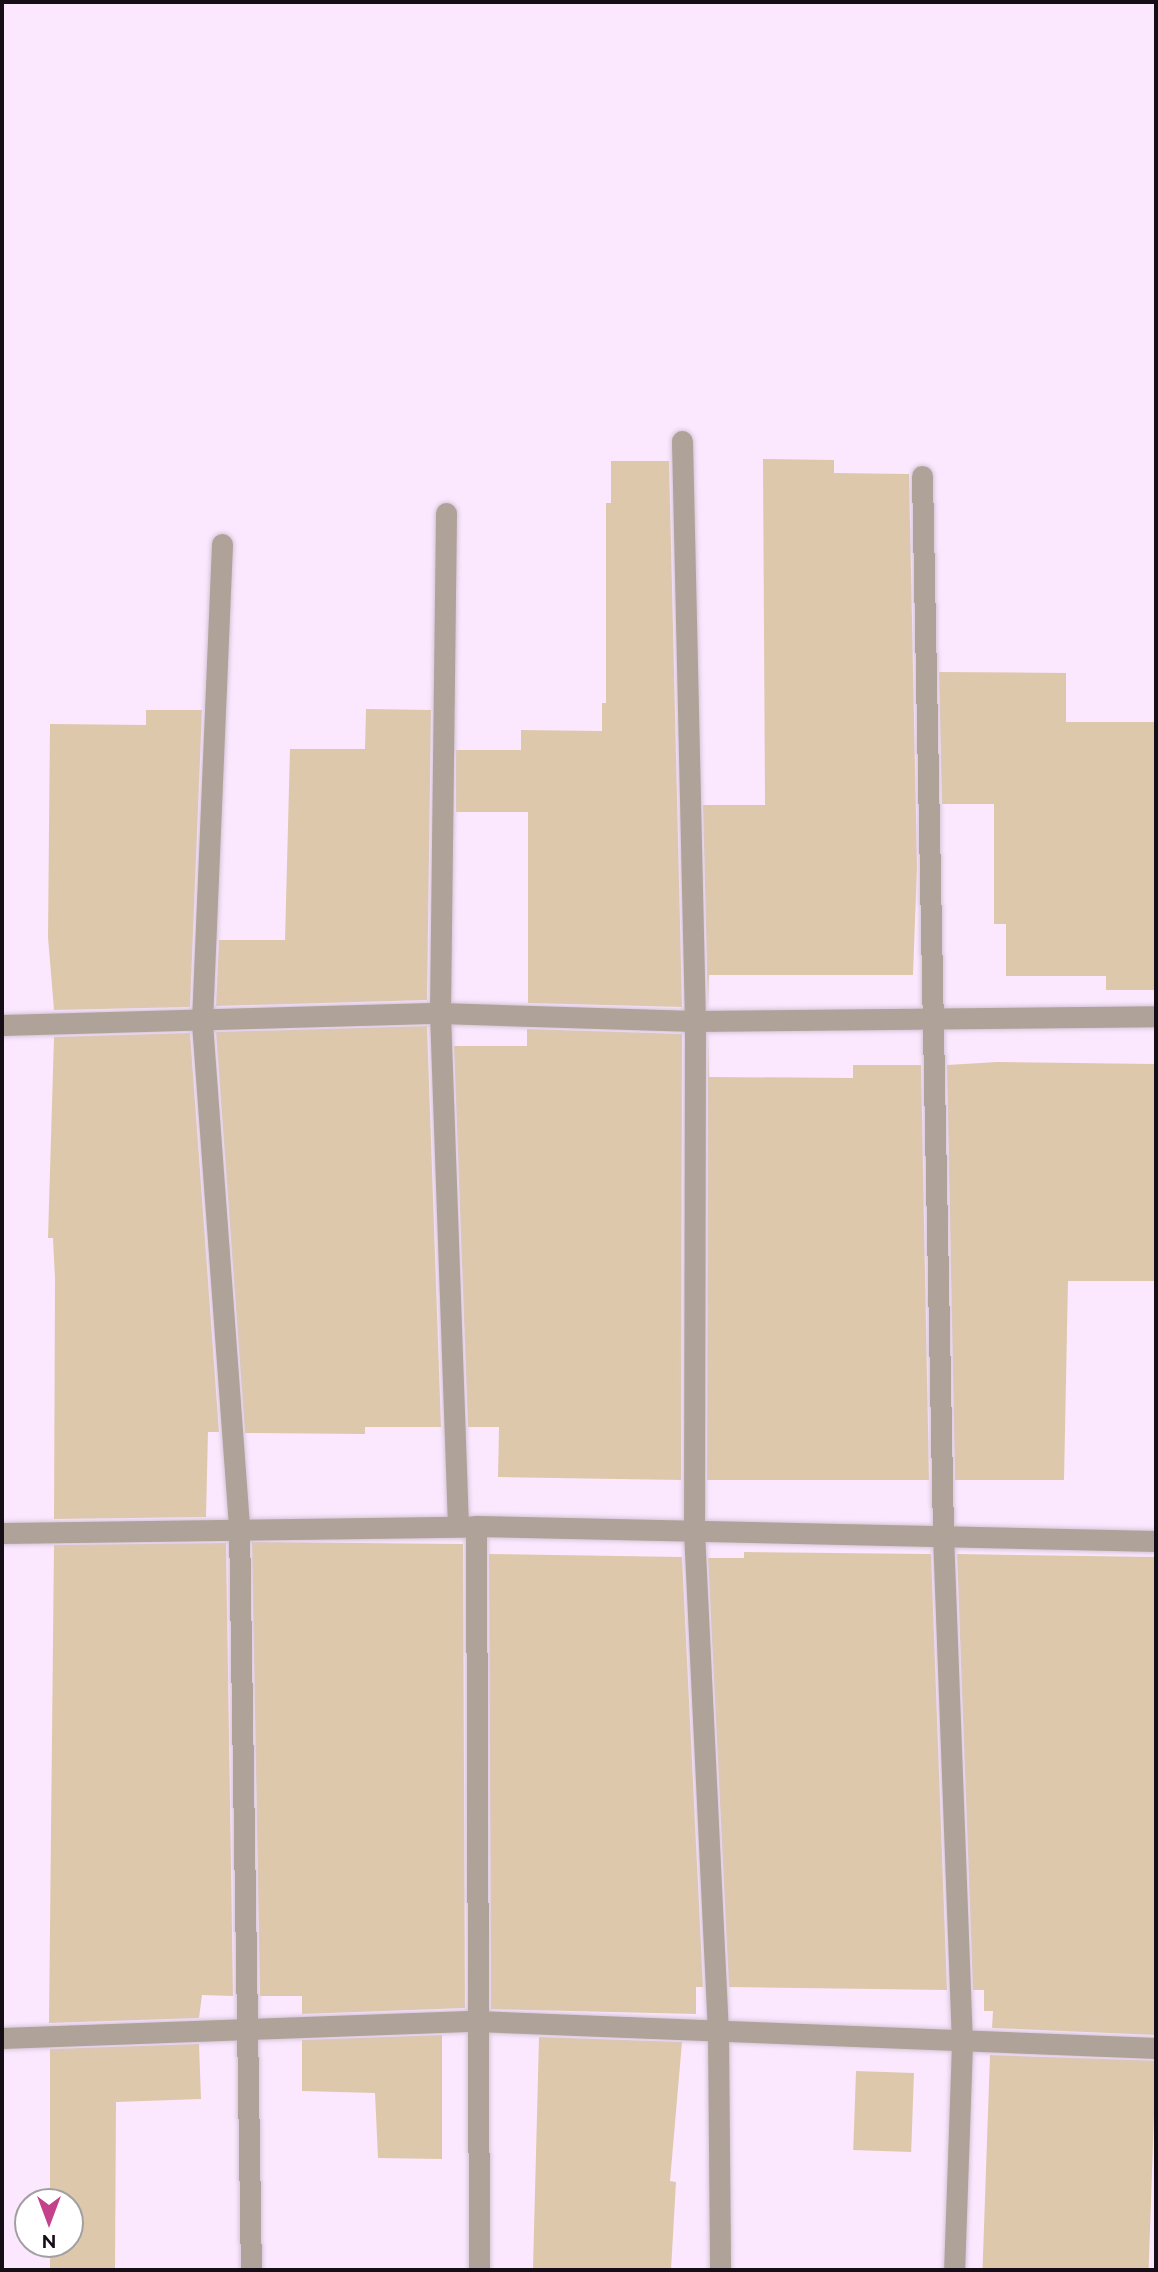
<!DOCTYPE html>
<style>
body{margin:0}
#map{position:relative;width:1158px;height:2272px;overflow:hidden;background:#fbe8fe;font-family:Raleway,sans-serif}
div>[style]{position:absolute}
.building>*{inset:0;background:#dec8ac;transform-origin:0 0}
.roads{filter:drop-shadow(0 0 2px #d6c5d9) drop-shadow(0 0 2px #d6c5d9)}
.minor>*{height:21px;margin:-10.5px;padding:0 10.5px;transform-origin:10.5px;border-radius:10.5px;background:#afa399}
span{translate:-50% -50%;white-space:nowrap;text-align:center;line-height:1.15;-webkit-text-stroke:5px #fff;paint-order:stroke}
.frame{position:absolute;inset:0;border:4px solid #160e17;pointer-events:none}
.north{position:absolute;left:14px;top:2188px;width:70px;height:70px;box-sizing:border-box;background:#fff;border:2px solid #a29fa2;border-radius:50%;rotate:180deg;font-size:19px;font-weight:700;line-height:28px;text-align:center;color:#160e17}
.north::after{content:'';display:block;margin:auto;width:24px;height:32px;background:#c3428a;clip-path:polygon(50% 0,100% 100%,50% 72%,0 100%)}
</style>
<div id="map">
<div class="building">
<i style="clip-path:polygon(763px 459px,834px 460px,834px 473px,909px 474px,917px 867px,913px 975px,709px 975px,708px 1008px,703px 805px,765px 805px)"></i>
<i style="clip-path:polygon(611px 461px,669px 461px,682px 1007px,528px 1003px,528px 812px,456px 812px,456px 750px,521px 750px,521px 730px,602px 731px,602px 703px,606px 703px,606px 503px,611px 503px)"></i>
<i style="clip-path:polygon(939px 672px,1066px 673px,1066px 722px,1156px 722px,1156px 990px,1106px 990px,1106px 976px,1006px 976px,1006px 924px,994px 924px,994px 804px,942px 804px)"></i>
<i style="clip-path:polygon(366px 709px,431px 710px,427px 1000px,216px 1006px,219px 940px,285px 940px,290px 749px,365px 749px)"></i>
<i style="clip-path:polygon(146px 710px,202px 710px,190px 1007px,54px 1010px,48px 937px,50px 724px,146px 725px)"></i>
<i style="clip-path:polygon(427px 1026px,441px 1427px,365px 1427px,365px 1434px,245px 1433px,216px 1032px)"></i>
<i style="clip-path:polygon(527px 1029px,682px 1034px,681px 1480px,498px 1477px,499px 1427px,468px 1427px,454px 1046px,527px 1046px)"></i>
<i style="clip-path:polygon(190px 1033px,219px 1432px,208px 1432px,206px 1517px,54px 1519px,55px 1279px,53px 1238px,48px 1238px,54px 1037px)"></i>
<i style="clip-path:polygon(708px 1034px,709px 1077px,853px 1078px,853px 1065px,921px 1065px,929px 1480px,707px 1480px)"></i>
<i style="clip-path:polygon(997px 1062px,1154px 1064px,1156px 1281px,1068px 1281px,1064px 1480px,955px 1480px,947px 1065px)"></i>
<i style="clip-path:polygon(252px 1542px,463px 1544px,465px 2008px,302px 2014px,302px 1996px,260px 1996px)"></i>
<i style="clip-path:polygon(226px 1543px,233px 1996px,202px 1995px,199px 2018px,49px 2023px,54px 1545px)"></i>
<i style="clip-path:polygon(744px 1552px,931px 1554px,947px 1990px,729px 1987px,708px 1558px,744px 1558px)"></i>
<i style="clip-path:polygon(489px 1554px,682px 1557px,703px 1987px,696px 1987px,696px 2014px,491px 2009px)"></i>
<i style="clip-path:polygon(957px 1554px,1156px 1557px,1156px 2035px,992px 2028px,993px 2011px,984px 2011px,984px 1990px,973px 1990px)"></i>
<i style="clip-path:polygon(442px 2035px,442px 2159px,378px 2158px,375px 2093px,302px 2091px,302px 2040px)"></i>
<i style="clip-path:polygon(539px 2037px,682px 2042px,670px 2181px,676px 2182px,671px 2270px,533px 2269px)"></i>
<i style="clip-path:polygon(199px 2044px,201px 2099px,116px 2102px,115px 2270px,50px 2270px,50px 2244px,70px 2244px,70px 2202px,50px 2202px,50px 2049px)"></i>
<i style="left:990px;top:2055px;width:166px;height:215px;rotate:2deg"></i>
<i style="left:856px;top:2071px;width:58px;height:79px;rotate:2deg"></i>
</div>
<div class="roads">
<div class="minor">
<i style="left:682px;top:441px;width:580px;rotate:88.72deg"></i>
<i style="left:695px;top:1021px;width:510px;rotate:90.11deg"></i>
<i style="left:694px;top:1531px;width:502px;rotate:87.26deg"></i>
<i style="left:718px;top:2032px;width:238px;rotate:89.5deg"></i>
<i style="left:922px;top:476px;width:1059px;rotate:88.86deg"></i>
<i style="left:943px;top:1535px;width:509px;rotate:87.86deg"></i>
<i style="left:962px;top:2044px;width:226px;rotate:92deg"></i>
<i style="left:446px;top:513px;width:500px;rotate:90.69deg"></i>
<i style="left:440px;top:1013px;width:513px;rotate:87.99deg"></i>
<i style="left:222px;top:544px;width:479px;rotate:92.4deg"></i>
<i style="left:202px;top:1023px;width:504px;rotate:85.79deg"></i>
<i style="left:239px;top:1526px;width:744px;rotate:89.08deg"></i>
<i style="left:2px;top:1025px;width:438px;rotate:-1.6deg"></i>
<i style="left:440px;top:1013px;width:255px;rotate:1.8deg"></i>
<i style="left:695px;top:1021px;width:461px;rotate:-0.6deg"></i>
<i style="left:476px;top:1526px;width:744px;rotate:89.77deg"></i>
<i style="left:2px;top:1533px;width:474px;rotate:-0.8deg"></i>
<i style="left:476px;top:1526px;width:680px;rotate:1.26deg"></i>
<i style="left:2px;top:2038px;width:473px;rotate:-2.1deg"></i>
<i style="left:475px;top:2021px;width:682px;rotate:2.27deg"></i>
</div>
</div>
<div class="frame"></div>
<div class="north">N</div>
</div>
